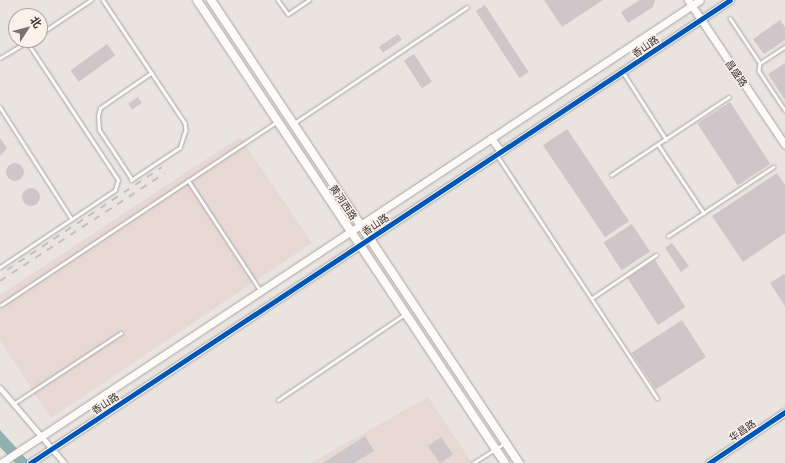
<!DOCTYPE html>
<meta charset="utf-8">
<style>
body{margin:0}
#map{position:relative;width:785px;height:463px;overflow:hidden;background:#e9e4e0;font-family:Literata,"Noto Sans SC",serif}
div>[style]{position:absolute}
.commercial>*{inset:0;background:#e8d8d4}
.water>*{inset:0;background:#8eb2b1}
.building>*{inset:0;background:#cfc6c9;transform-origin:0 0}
.round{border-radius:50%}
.roads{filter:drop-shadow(0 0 1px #a9a5a3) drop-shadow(0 0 1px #a9a5a3)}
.lane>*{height:2.5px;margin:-1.25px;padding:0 1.25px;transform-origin:1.25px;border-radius:1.25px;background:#fcfbfa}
.street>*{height:5px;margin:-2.5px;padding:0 2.5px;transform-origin:2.5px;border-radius:2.5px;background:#fcfbfa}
.secondary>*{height:7px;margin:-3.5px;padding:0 3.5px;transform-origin:3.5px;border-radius:3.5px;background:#fcfbfa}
.primary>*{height:8px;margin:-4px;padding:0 4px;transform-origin:4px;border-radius:4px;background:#fcfbfa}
.rail>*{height:2px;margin-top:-1px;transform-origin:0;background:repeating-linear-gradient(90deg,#c3c1c0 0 7px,transparent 0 14px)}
.cycleway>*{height:5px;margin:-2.5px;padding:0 2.5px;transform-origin:2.5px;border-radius:2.5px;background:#0057b8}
span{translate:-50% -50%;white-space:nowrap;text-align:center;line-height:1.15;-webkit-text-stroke:3px #fbf0ea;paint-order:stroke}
.street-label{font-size:10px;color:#3a3633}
.north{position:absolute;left:8px;top:8px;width:40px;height:40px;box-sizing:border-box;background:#fbf0ea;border:1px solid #aea6a1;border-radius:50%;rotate:54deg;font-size:11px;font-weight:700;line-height:16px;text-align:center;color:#3a3633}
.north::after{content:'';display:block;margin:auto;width:14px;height:18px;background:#777370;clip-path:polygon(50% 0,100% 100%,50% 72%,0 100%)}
</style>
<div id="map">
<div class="commercial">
<i style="clip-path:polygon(240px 137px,312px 243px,51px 418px,0 340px,0 295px)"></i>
<i style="clip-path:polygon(428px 397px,472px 463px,311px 463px)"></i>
</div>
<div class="water">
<i style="clip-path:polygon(0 430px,30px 463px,15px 463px,0 447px)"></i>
</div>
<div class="building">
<i style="clip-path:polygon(544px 0,603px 0,562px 27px)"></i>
<i style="clip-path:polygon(640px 0,655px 0,653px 7px,628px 23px,621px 12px)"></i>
<i style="left:485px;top:5px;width:80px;height:11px;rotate:57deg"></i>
<i style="clip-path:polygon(780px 20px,785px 27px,785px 40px,764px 54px,753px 39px)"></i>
<i style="left:398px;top:34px;width:7px;height:23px;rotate:56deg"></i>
<i style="left:107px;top:44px;width:14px;height:45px;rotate:54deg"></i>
<i style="left:414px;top:54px;width:33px;height:12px;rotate:57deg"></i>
<i style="clip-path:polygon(785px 63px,785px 100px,768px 74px)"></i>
<i style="left:138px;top:97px;width:7px;height:12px;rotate:56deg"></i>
<i style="left:730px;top:102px;width:74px;height:39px;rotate:57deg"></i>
<i style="left:567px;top:129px;width:111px;height:29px;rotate:56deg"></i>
<i style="clip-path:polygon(0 138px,7px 148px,0 156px)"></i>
<i class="round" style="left:6px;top:163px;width:18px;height:18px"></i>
<i style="clip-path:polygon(777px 173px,785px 185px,785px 233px,743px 262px,712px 216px)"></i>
<i class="round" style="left:22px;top:188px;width:18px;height:18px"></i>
<i style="left:632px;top:224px;width:33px;height:34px;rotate:57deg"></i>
<i style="clip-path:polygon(672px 243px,689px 266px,681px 272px,665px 248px)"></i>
<i style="left:655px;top:260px;width:56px;height:33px;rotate:57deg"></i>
<i style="clip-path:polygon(784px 274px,785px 275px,785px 306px,770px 283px)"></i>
<i style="left:682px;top:320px;width:44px;height:60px;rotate:57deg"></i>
<i style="clip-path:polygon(365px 436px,374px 451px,354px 463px,323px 463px)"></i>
<i style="left:441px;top:437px;width:21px;height:16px;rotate:55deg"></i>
</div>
<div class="roads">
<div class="lane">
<i style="left:103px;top:0;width:148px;rotate:56.3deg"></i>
<i style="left:185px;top:123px;width:7px;rotate:82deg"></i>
<i style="left:186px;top:130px;width:19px;rotate:108deg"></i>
<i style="left:180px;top:148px;width:58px;rotate:146.3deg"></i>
<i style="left:132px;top:180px;width:60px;rotate:-123.4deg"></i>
<i style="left:99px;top:130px;width:14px;rotate:-94deg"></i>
<i style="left:98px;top:116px;width:8px;rotate:-76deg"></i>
<i style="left:100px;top:108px;width:62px;rotate:-34.5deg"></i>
<i style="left:278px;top:0;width:17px;rotate:54deg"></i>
<i style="left:288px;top:14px;width:25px;rotate:-34deg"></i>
<i style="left:730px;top:18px;width:54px;rotate:56.3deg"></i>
<i style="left:760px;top:63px;width:30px;rotate:-33deg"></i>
<i style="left:40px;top:34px;width:61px;rotate:-33.7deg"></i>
<i style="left:0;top:58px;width:35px;rotate:-31deg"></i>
<i style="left:760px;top:63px;width:8px;rotate:97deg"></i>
<i style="left:759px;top:71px;width:47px;rotate:56.3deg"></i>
<i style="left:623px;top:72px;width:80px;rotate:57.3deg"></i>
<i style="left:0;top:107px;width:133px;rotate:57.3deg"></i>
<i style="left:294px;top:123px;width:208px;rotate:-33.8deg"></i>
<i style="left:658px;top:144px;width:83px;rotate:56.3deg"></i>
<i style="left:497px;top:155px;width:291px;rotate:56.6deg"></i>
<i style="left:611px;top:175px;width:141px;rotate:-33.5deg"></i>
<i style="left:188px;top:180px;width:133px;rotate:56.7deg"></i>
<i style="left:668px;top:236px;width:126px;rotate:-33.3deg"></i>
<i style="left:0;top:267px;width:138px;rotate:-33.8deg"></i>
<i style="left:115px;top:190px;width:10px;rotate:-73deg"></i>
<i style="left:118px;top:180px;width:167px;rotate:-123.5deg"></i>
<i style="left:592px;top:298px;width:77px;rotate:-33.9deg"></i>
<i style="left:1px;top:305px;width:330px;rotate:-33.6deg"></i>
<i style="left:278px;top:400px;width:153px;rotate:-34.1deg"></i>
<i style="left:13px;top:404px;width:129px;rotate:-33.3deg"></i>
<i style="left:473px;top:463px;width:38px;rotate:-32deg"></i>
</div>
<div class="street">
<i style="left:0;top:388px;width:99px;rotate:49.5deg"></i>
</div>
<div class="secondary">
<i style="left:688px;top:0;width:174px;rotate:56.2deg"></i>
<i style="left:491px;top:138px;width:17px;rotate:54deg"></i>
<i style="left:1px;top:463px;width:838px;rotate:-33.52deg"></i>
<i style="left:30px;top:463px;width:839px;rotate:-33.48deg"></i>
<i style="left:709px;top:463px;width:92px;rotate:-33.9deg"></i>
</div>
<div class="primary">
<i style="left:197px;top:0;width:556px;rotate:56.37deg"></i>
<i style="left:211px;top:0;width:556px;rotate:56.37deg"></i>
</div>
</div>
<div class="rail">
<i style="left:7px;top:270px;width:186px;rotate:-33.6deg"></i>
<i style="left:0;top:281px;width:197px;rotate:-33.2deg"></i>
</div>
<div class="cycleway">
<i style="left:30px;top:463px;width:839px;rotate:-33.48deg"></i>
<i style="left:709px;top:463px;width:92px;rotate:-33.9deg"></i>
</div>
<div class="street-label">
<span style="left:645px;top:46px;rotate:-34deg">香山路</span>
<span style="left:737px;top:73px;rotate:56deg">昌盛路</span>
<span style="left:344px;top:202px;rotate:56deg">黄河西路</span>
<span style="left:375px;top:224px;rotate:-34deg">香山路</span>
<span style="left:105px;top:403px;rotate:-33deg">香山路</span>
<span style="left:742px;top:430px;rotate:-34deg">华昌路</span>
</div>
<div class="north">北</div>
</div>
